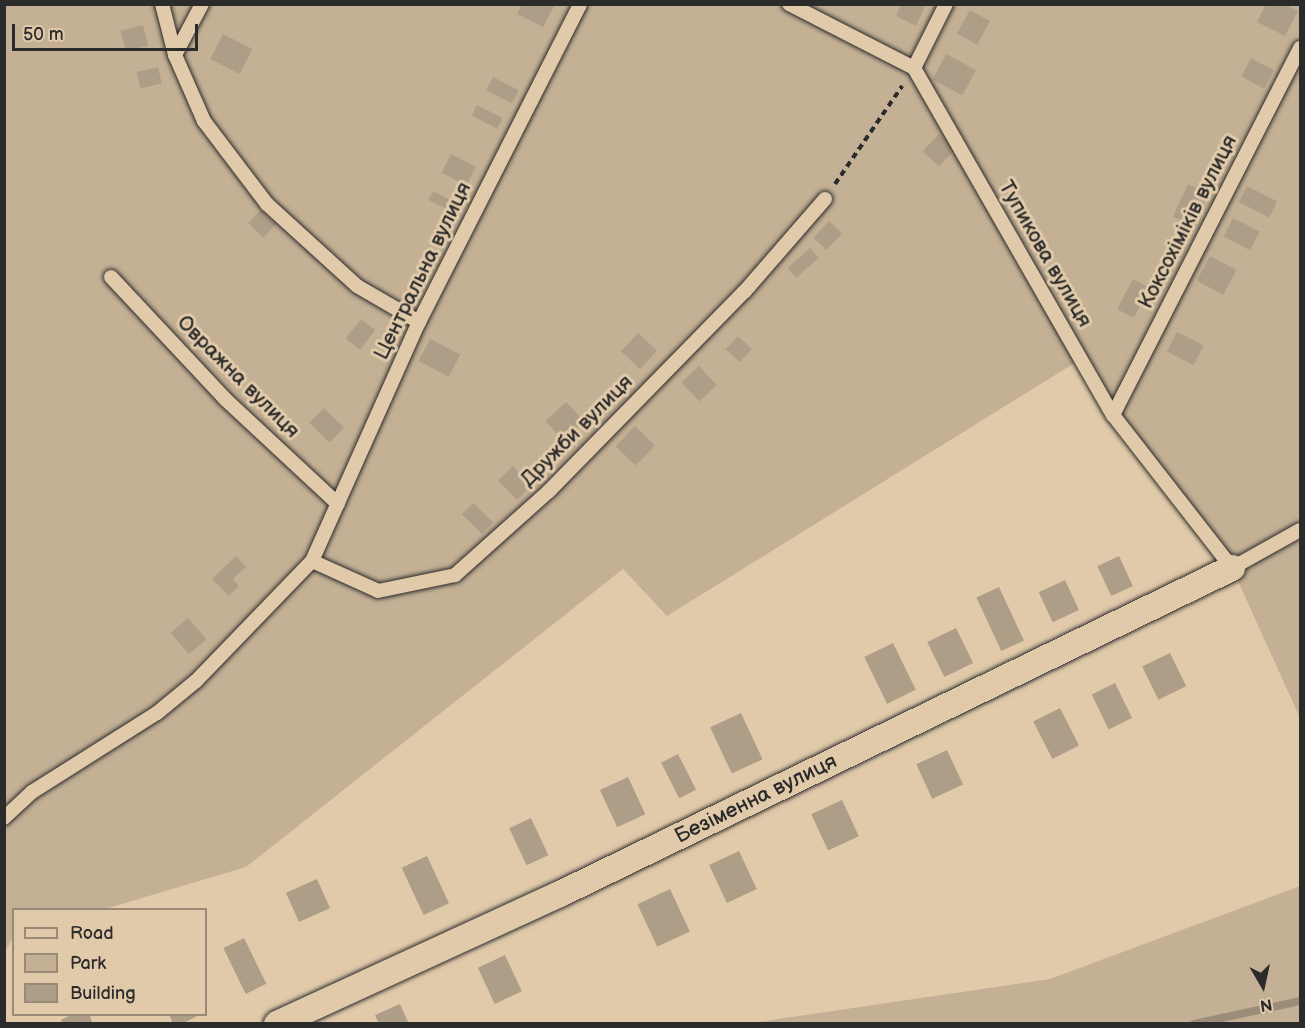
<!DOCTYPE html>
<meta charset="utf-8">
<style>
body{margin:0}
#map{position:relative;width:1305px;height:1028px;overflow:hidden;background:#e1caaa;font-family:"Balsamiq Sans",sans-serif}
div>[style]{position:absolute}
.green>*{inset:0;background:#c3b095}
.stream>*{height:8px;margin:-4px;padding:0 4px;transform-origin:4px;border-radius:4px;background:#9b8d7a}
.building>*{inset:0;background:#af9e87;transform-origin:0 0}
.path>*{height:4px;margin-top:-2px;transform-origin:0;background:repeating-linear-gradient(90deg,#2b2b2b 0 6px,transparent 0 10.5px)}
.roads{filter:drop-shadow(0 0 2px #2b2b2b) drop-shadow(0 0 2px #2b2b2b)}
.service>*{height:14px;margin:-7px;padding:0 7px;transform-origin:7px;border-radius:7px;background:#e1caaa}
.minor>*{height:26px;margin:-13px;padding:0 13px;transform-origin:13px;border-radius:13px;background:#e1caaa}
span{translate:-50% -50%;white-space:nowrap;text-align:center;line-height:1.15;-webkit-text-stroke:6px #e1caaa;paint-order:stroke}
.street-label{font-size:21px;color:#2b2b2b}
.frame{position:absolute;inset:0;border:6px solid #2b2b2b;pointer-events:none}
.legend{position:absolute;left:12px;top:908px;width:195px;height:108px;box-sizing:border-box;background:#e1caaa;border:2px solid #988a77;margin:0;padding:8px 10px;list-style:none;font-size:18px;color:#2b2b2b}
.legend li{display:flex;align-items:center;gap:12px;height:30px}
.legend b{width:30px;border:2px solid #988a77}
.north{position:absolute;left:1233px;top:956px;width:60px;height:60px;-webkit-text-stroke:4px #e1caaa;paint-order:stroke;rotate:171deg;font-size:16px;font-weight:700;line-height:24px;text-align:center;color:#2b2b2b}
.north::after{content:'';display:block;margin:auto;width:21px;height:27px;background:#2b2b2b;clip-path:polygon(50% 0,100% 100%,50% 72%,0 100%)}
.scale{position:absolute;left:12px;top:24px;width:186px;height:27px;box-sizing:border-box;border:3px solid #2b2b2b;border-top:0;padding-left:8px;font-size:18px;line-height:21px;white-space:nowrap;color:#2b2b2b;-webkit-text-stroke:4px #e1caaa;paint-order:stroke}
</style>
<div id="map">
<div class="green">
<i style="clip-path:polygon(5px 5px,1300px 5px,1300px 718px,1232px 568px,1081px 359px,667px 616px,623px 569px,246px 867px,105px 909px,14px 910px,13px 938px,5px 951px)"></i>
<i style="clip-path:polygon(1300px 886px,1300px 1023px,751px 1023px,1050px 979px)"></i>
</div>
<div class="stream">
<i style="left:1194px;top:1024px;width:108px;rotate:-12.2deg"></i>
</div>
<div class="building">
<i style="clip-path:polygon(522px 4px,550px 4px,554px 6px,543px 27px,517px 14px)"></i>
<i style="clip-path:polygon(901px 4px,926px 4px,916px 26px,896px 16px)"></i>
<i style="clip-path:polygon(1266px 4px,1284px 4px,1298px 11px,1285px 36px,1257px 22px)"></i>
<i style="left:970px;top:10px;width:23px;height:27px;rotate:29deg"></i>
<i style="left:143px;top:25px;width:21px;height:23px;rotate:76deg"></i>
<i style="left:223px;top:34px;width:33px;height:28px;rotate:27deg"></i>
<i style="left:946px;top:54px;width:34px;height:29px;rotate:28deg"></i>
<i style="left:1251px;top:58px;width:26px;height:21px;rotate:28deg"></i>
<i style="left:158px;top:67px;width:17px;height:22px;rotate:77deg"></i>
<i style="left:493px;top:77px;width:29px;height:15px;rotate:27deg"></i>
<i style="left:477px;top:105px;width:29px;height:12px;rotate:27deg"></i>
<i style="left:939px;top:134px;width:22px;height:24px;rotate:43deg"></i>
<i style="left:451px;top:154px;width:28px;height:21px;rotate:27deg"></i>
<i style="left:1188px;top:184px;width:23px;height:36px;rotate:25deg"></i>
<i style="left:1247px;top:186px;width:34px;height:18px;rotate:27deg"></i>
<i style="left:433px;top:191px;width:31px;height:10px;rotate:27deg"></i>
<i style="left:261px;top:210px;width:21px;height:18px;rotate:45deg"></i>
<i style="left:1233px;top:218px;width:30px;height:21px;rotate:27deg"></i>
<i style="left:829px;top:221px;width:18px;height:23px;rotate:43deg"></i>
<i style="left:810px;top:248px;width:13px;height:30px;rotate:48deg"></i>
<i style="left:1210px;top:256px;width:30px;height:28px;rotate:28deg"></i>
<i style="left:1133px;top:279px;width:19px;height:34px;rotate:28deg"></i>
<i style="left:361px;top:319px;width:18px;height:25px;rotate:38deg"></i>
<i style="left:1177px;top:332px;width:30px;height:22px;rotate:27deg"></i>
<i style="left:638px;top:333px;width:26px;height:25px;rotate:43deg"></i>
<i style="left:738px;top:336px;width:19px;height:18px;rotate:43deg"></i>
<i style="left:430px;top:339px;width:34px;height:25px;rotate:27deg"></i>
<i style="left:699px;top:366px;width:26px;height:24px;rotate:47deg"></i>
<i style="left:566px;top:402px;width:26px;height:28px;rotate:47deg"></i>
<i style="left:324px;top:408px;width:28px;height:21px;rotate:44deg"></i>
<i style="left:635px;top:426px;width:28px;height:28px;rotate:44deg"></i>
<i style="left:513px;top:466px;width:27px;height:21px;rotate:45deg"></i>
<i style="left:473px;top:503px;width:28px;height:16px;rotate:44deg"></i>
<i style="clip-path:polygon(236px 556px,246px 567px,233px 579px,239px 586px,229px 596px,212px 579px)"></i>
<i style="left:1119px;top:556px;width:33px;height:24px;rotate:65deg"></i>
<i style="left:1065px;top:580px;width:33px;height:29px;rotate:65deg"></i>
<i style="left:999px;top:587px;width:59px;height:25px;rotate:65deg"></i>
<i style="left:188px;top:618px;width:28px;height:23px;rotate:49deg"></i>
<i style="left:956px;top:628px;width:39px;height:32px;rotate:64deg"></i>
<i style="left:893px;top:643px;width:52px;height:32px;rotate:64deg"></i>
<i style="left:1170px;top:653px;width:37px;height:31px;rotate:64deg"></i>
<i style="left:1115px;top:683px;width:39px;height:26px;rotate:64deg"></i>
<i style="left:1060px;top:708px;width:42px;height:30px;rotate:63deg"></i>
<i style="left:741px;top:713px;width:51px;height:34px;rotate:65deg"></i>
<i style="left:947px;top:750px;width:38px;height:34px;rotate:65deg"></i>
<i style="left:678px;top:754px;width:40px;height:19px;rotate:63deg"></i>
<i style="left:628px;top:777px;width:41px;height:31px;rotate:65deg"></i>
<i style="left:842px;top:800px;width:40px;height:34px;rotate:65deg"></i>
<i style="left:531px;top:818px;width:41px;height:24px;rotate:65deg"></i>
<i style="left:739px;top:851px;width:42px;height:33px;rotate:65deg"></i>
<i style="left:427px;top:856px;width:52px;height:28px;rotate:65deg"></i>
<i style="left:317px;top:879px;width:32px;height:34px;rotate:66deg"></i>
<i style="left:670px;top:889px;width:47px;height:36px;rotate:65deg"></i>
<i style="left:244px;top:938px;width:51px;height:23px;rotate:64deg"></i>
<i style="left:505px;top:955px;width:40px;height:30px;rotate:65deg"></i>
<i style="clip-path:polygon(400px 1004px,409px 1024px,379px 1024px,375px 1015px)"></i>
<i style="clip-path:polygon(73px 1014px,89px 1014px,93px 1024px,62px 1024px,61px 1020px)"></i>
<i style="clip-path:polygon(169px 1014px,201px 1014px,182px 1024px,173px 1024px)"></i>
</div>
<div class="path">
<i style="left:835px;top:184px;width:119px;rotate:-55.6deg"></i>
</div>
<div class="roads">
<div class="service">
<i style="left:162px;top:4px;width:53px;rotate:75.7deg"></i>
<i style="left:175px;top:55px;width:72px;rotate:66.3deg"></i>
<i style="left:204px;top:121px;width:104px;rotate:52.8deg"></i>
<i style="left:267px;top:204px;width:122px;rotate:42.3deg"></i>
<i style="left:357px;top:286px;width:72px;rotate:30.1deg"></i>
<i style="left:789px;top:4px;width:140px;rotate:27.1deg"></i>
<i style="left:914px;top:68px;width:400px;rotate:60.2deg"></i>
<i style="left:1113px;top:415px;width:194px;rotate:52.1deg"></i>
<i style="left:1232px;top:568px;width:78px;rotate:-29.2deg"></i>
<i style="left:175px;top:55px;width:58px;rotate:-62.1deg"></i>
<i style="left:914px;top:68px;width:72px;rotate:-63.4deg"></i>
<i style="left:111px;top:277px;width:167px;rotate:46.9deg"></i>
<i style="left:225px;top:399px;width:154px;rotate:42.9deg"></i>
<i style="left:1113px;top:415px;width:412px;rotate:-63deg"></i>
<i style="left:312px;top:561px;width:72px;rotate:24.4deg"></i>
<i style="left:378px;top:591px;width:79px;rotate:-11.7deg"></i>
<i style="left:455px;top:575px;width:126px;rotate:-41.8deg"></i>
<i style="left:549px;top:491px;width:280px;rotate:-45.6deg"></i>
<i style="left:745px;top:291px;width:122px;rotate:-49deg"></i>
<i style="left:4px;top:818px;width:38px;rotate:-43deg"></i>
<i style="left:32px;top:792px;width:148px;rotate:-32.3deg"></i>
<i style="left:157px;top:713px;width:50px;rotate:-39.4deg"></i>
<i style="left:196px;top:681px;width:167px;rotate:-46deg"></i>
<i style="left:312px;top:561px;width:262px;rotate:-65.9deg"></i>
<i style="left:419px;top:322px;width:356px;rotate:-63.1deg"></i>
</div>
<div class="minor">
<i style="left:277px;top:1024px;width:311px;rotate:-24.7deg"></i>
<i style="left:560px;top:894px;width:747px;rotate:-25.88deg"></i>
</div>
</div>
<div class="street-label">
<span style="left:1188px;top:222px;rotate:-63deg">Коксохіміків вулиця</span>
<span style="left:1045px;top:254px;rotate:60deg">Тупикова вулиця</span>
<span style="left:423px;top:271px;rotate:-64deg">Центральна вулиця</span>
<span style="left:238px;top:377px;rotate:45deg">Овражна вулиця</span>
<span style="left:577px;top:431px;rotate:-45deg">Дружби вулиця</span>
<span style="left:756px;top:799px;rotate:-26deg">Безіменна вулиця</span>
</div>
<div class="frame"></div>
<ul class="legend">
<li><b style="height:8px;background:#e1caaa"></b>Road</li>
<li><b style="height:16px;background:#c3b095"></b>Park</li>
<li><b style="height:16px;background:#af9e87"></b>Building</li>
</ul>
<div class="north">N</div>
<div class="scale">50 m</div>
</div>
